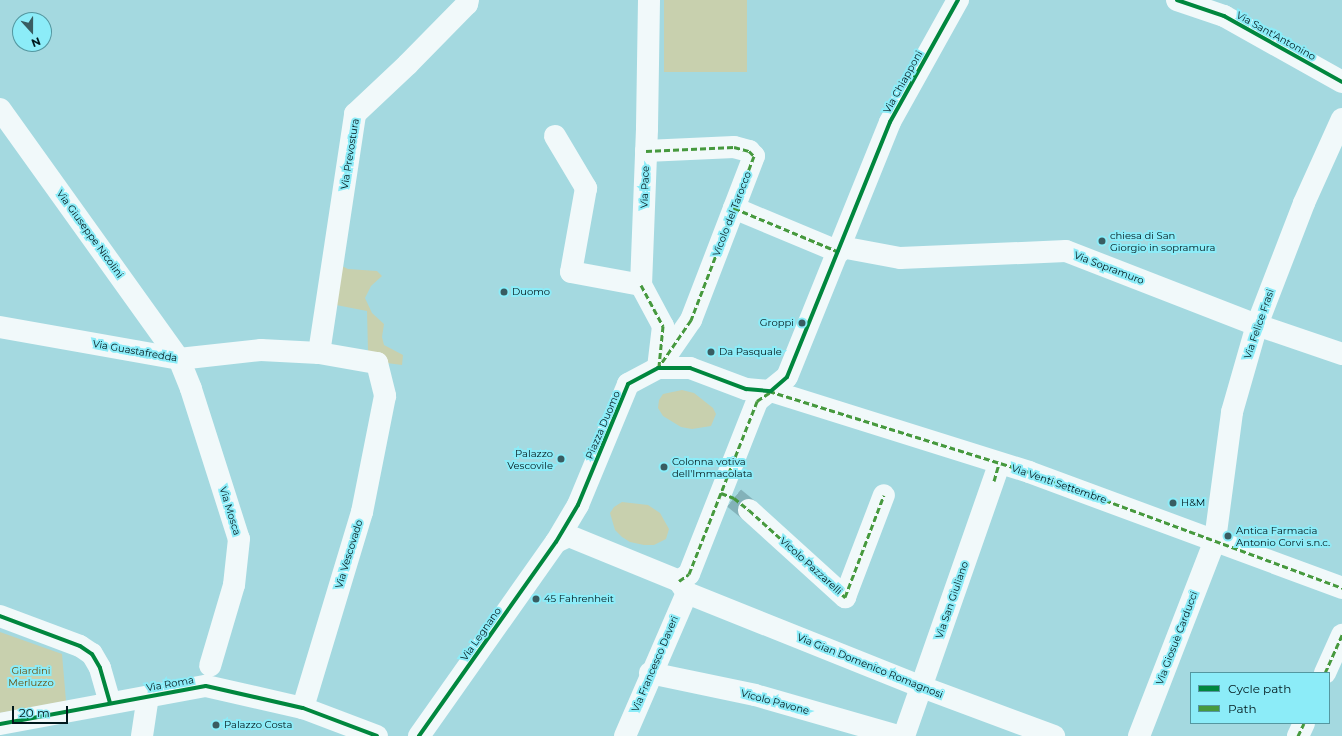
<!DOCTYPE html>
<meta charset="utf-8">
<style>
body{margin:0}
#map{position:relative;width:1342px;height:736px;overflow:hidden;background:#a4d9e0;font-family:Montserrat,sans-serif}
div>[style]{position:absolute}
.green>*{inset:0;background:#c8d0ae;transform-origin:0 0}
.minor-tunnel>*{height:22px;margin-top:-11px;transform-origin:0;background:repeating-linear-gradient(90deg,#83b2b9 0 22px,transparent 0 33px)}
.minor>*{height:22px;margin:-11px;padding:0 11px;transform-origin:11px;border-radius:11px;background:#f1f9fa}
.quiet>*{height:3px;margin-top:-1.5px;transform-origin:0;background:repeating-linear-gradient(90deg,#46993e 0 6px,transparent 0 9px)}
.cycleway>*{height:4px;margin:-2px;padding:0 2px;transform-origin:2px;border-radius:2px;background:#00873e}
.dots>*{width:11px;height:11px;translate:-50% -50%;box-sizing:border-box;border:2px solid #8cecf8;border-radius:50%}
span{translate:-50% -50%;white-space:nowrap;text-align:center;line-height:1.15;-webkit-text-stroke:4px #8cecf8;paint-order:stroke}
.street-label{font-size:10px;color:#00181c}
.poi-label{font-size:10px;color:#00181c}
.left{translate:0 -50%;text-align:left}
.right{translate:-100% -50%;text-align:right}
.park-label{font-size:10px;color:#69500f}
.legend{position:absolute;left:1190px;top:672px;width:140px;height:52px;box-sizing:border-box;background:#8cecf8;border:1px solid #5497a0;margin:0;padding:5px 7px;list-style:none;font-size:12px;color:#00181c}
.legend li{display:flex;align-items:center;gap:8px;height:20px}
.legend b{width:20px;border:1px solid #5497a0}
.north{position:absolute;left:12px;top:12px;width:40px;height:40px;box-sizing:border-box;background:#8cecf8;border:1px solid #5497a0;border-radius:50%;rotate:159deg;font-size:11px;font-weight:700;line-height:16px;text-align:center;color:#00181c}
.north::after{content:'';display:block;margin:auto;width:14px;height:18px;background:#395c61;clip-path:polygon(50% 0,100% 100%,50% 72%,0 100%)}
.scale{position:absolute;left:12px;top:706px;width:56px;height:18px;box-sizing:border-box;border:2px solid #00181c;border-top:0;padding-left:5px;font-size:12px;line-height:14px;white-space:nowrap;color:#00181c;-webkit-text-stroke:3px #8cecf8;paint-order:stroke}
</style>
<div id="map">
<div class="green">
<i style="left:664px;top:0;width:83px;height:72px"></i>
<i style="clip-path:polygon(336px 263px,348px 269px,377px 271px,382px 276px,371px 286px,365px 298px,372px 313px,384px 324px,382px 337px,384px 345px,403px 355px,402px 365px,379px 362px,368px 351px,367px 311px,331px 304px)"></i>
<i style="clip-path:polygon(682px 390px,694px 393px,713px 408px,716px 414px,711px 426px,692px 429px,681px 427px,663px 416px,658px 408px,659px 400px,663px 394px)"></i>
<i style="clip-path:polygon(622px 502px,648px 505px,660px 513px,669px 529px,666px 539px,654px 545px,644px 545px,630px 542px,622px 537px,615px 530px,610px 513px,614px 507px)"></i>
<i style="clip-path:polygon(0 632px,62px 654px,66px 701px,0 713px)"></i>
</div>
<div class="minor-tunnel">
<i style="left:734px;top:498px;width:19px;rotate:39deg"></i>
</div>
<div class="minor">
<i style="left:649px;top:0;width:129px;rotate:90.9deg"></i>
<i style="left:647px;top:129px;width:156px;rotate:92.2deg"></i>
<i style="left:641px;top:285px;width:47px;rotate:61.8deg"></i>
<i style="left:663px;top:326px;width:42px;rotate:96.8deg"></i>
<i style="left:1177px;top:0;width:50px;rotate:18.8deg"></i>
<i style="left:1224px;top:16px;width:135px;rotate:29.2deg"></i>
<i style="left:0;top:109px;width:307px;rotate:54.4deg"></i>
<i style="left:179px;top:359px;width:32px;rotate:68deg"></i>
<i style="left:191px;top:389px;width:157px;rotate:72.3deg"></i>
<i style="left:239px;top:539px;width:46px;rotate:96.2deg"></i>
<i style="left:234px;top:585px;width:84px;rotate:106.5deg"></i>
<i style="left:555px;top:136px;width:61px;rotate:59.2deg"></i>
<i style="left:586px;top:188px;width:85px;rotate:100.1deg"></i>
<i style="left:571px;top:272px;width:71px;rotate:10.5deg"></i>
<i style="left:646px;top:151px;width:88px;rotate:-2.6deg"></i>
<i style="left:734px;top:147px;width:16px;rotate:15deg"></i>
<i style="left:749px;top:151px;width:7px;rotate:45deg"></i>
<i style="left:754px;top:156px;width:176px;rotate:111deg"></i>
<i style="left:691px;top:320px;width:55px;rotate:124.6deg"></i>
<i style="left:734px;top:208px;width:114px;rotate:22.7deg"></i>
<i style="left:841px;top:247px;width:60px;rotate:10.6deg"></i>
<i style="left:900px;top:258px;width:166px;rotate:-2.4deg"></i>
<i style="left:1066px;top:251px;width:205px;rotate:21.2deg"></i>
<i style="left:1257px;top:325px;width:90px;rotate:18.8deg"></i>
<i style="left:0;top:327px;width:182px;rotate:10.1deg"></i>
<i style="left:179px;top:359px;width:82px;rotate:-6.3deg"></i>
<i style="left:261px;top:350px;width:58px;rotate:3deg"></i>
<i style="left:319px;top:353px;width:59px;rotate:9.8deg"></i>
<i style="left:377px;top:363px;width:34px;rotate:76deg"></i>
<i style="left:385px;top:396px;width:118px;rotate:101.2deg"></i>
<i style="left:362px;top:512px;width:205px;rotate:106.8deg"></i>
<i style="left:319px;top:353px;width:242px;rotate:-81.4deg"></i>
<i style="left:355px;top:114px;width:73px;rotate:-43.3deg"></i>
<i style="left:408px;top:64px;width:84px;rotate:-45.5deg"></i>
<i style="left:467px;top:4px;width:4px;rotate:-76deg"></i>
<i style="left:749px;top:510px;width:130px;rotate:42.2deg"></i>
<i style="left:845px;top:597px;width:109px;rotate:-69.1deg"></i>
<i style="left:556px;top:542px;width:14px;rotate:-25deg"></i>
<i style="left:569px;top:536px;width:119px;rotate:22.2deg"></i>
<i style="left:679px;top:581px;width:14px;rotate:56deg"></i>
<i style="left:679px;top:581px;width:12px;rotate:-35deg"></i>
<i style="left:689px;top:574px;width:186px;rotate:-68.5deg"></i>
<i style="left:757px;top:401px;width:38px;rotate:-39deg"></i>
<i style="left:787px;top:377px;width:275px;rotate:-68deg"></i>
<i style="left:890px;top:122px;width:140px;rotate:-60.9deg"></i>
<i style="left:687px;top:593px;width:253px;rotate:21.8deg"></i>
<i style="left:922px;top:687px;width:141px;rotate:20.4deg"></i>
<i style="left:0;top:616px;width:85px;rotate:20.6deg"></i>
<i style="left:80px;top:646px;width:14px;rotate:34deg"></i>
<i style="left:92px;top:654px;width:16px;rotate:60deg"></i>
<i style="left:100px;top:668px;width:36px;rotate:74deg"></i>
<i style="left:650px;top:673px;width:107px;rotate:11.8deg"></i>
<i style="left:755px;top:695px;width:149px;rotate:16deg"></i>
<i style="left:1325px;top:673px;width:42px;rotate:-65.9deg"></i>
<i style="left:0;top:724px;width:209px;rotate:-10.5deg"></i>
<i style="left:206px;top:686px;width:99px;rotate:12.8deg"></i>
<i style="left:303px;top:708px;width:79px;rotate:20.7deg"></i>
<i style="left:142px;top:736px;width:40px;rotate:-81.5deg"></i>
<i style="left:419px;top:736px;width:237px;rotate:-54.8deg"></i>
<i style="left:556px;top:542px;width:43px;rotate:-59.3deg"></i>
<i style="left:578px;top:505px;width:131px;rotate:-67.5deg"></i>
<i style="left:628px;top:384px;width:34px;rotate:-28deg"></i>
<i style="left:658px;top:368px;width:32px"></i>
<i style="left:690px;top:368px;width:60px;rotate:20.6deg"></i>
<i style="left:746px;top:389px;width:25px;rotate:5deg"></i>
<i style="left:771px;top:391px;width:270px;rotate:17.4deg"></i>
<i style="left:1029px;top:472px;width:334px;rotate:20.3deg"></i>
<i style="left:625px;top:736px;width:156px;rotate:-66.6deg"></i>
<i style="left:904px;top:736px;width:288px;rotate:-70.7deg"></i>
<i style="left:1139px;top:736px;width:210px;rotate:-68.8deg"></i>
<i style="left:1215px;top:540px;width:129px;rotate:-82.4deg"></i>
<i style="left:1232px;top:412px;width:91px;rotate:-74deg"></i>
<i style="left:1257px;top:325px;width:131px;rotate:-68.9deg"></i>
<i style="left:1304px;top:203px;width:92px;rotate:-65.7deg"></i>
<i style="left:1298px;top:736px;width:14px;rotate:-65deg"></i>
</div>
<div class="quiet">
<i style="left:646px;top:151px;width:88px;rotate:-2.6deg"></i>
<i style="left:734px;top:147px;width:16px;rotate:15deg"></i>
<i style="left:749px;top:151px;width:7px;rotate:45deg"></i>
<i style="left:754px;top:156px;width:176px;rotate:111deg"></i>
<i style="left:691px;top:320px;width:58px;rotate:124.5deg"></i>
<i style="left:734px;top:208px;width:114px;rotate:22.7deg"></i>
<i style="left:641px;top:285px;width:47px;rotate:61.8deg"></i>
<i style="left:663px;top:326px;width:40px;rotate:95.7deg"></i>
<i style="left:769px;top:391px;width:272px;rotate:17.3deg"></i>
<i style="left:1029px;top:472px;width:334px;rotate:20.3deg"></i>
<i style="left:994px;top:481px;width:18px;rotate:-74deg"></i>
<i style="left:721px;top:493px;width:14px;rotate:21deg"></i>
<i style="left:734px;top:498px;width:19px;rotate:39deg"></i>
<i style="left:749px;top:510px;width:130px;rotate:42.2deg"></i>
<i style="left:845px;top:597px;width:109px;rotate:-69.1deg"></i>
<i style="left:679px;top:581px;width:12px;rotate:-35deg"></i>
<i style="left:689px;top:574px;width:186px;rotate:-68.5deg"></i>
<i style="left:757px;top:401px;width:18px;rotate:-34deg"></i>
<i style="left:1325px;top:673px;width:42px;rotate:-65.9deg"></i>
<i style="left:1298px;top:736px;width:14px;rotate:-65deg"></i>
</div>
<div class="cycleway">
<i style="left:1177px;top:0;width:50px;rotate:18.8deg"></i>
<i style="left:1224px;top:16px;width:135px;rotate:29.2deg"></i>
<i style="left:0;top:616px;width:85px;rotate:20.6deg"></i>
<i style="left:80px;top:646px;width:14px;rotate:34deg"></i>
<i style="left:92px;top:654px;width:16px;rotate:60deg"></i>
<i style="left:100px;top:668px;width:36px;rotate:74deg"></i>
<i style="left:0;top:724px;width:209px;rotate:-10.5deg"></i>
<i style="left:206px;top:686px;width:99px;rotate:12.8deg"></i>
<i style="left:303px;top:708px;width:79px;rotate:20.7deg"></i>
<i style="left:419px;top:736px;width:237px;rotate:-54.8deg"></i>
<i style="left:556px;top:542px;width:43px;rotate:-59.3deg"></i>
<i style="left:578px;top:505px;width:131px;rotate:-67.5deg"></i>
<i style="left:628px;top:384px;width:34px;rotate:-28deg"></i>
<i style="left:658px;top:368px;width:32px"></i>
<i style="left:690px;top:368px;width:60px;rotate:20.6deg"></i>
<i style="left:746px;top:389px;width:25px;rotate:5deg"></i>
<i style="left:771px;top:391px;width:21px;rotate:-41deg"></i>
<i style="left:787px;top:377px;width:275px;rotate:-68deg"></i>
<i style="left:890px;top:122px;width:140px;rotate:-60.9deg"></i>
</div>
<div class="dots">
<i style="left:1102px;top:241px;background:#395c61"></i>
<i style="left:504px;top:292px;background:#395c61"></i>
<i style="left:802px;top:323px;background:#395c61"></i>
<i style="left:711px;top:352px;background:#395c61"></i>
<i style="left:561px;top:459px;background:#395c61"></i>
<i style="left:664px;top:467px;background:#395c61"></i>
<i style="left:1173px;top:503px;background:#395c61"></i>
<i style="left:1228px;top:536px;background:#395c61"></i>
<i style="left:536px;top:599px;background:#395c61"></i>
<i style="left:216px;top:725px;background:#395c61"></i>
</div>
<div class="street-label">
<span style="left:1276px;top:36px;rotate:29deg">Via Sant'Antonino</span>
<span style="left:903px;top:82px;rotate:-61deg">Via Chiapponi</span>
<span style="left:350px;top:154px;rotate:-81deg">Via Prevostura</span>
<span style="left:645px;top:187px;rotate:-88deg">Via Pace</span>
<span style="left:732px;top:214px;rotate:-69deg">Vicolo del Tarocco</span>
<span style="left:90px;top:234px;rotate:54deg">Via Giuseppe Nicolini</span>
<span style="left:1109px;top:268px;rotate:21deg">Via Sopramuro</span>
<span style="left:1259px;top:324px;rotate:-71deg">Via Felice Frasi</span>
<span style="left:135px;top:351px;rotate:10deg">Via Guastafredda</span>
<span style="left:603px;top:425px;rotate:-67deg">Piazza Duomo</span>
<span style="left:1059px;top:484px;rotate:19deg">Via Venti Settembre</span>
<span style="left:230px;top:511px;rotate:73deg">Via Mosca</span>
<span style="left:349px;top:554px;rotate:-73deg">Via Vescovado</span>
<span style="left:811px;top:566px;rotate:42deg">Vicolo Pazzarelli</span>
<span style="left:952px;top:600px;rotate:-71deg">Via San Giuliano</span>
<span style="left:481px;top:634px;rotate:-55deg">Via Legnano</span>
<span style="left:1177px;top:638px;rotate:-69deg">Via Giosuè Carducci</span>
<span style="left:655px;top:664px;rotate:-67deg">Via Francesco Daveri</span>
<span style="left:870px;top:666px;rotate:22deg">Via Gian Domenico Romagnosi</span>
<span style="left:170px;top:684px;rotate:-10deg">Via Roma</span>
<span style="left:775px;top:702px;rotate:15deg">Vicolo Pavone</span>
</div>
<div class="poi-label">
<span class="left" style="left:1110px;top:241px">chiesa di San<br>Giorgio in sopramura</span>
<span class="left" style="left:512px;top:292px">Duomo</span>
<span class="right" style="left:794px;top:323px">Groppi</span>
<span class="left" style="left:719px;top:352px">Da Pasquale</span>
<span class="right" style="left:553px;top:459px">Palazzo<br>Vescovile</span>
<span class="left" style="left:672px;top:467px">Colonna votiva<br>dell'Immacolata</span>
<span class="left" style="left:1181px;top:503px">H&amp;M</span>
<span class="left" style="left:1236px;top:536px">Antica Farmacia<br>Antonio Corvi s.n.c.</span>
<span class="left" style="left:544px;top:599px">45 Fahrenheit</span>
<span class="left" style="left:224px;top:725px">Palazzo Costa</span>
</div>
<div class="park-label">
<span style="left:31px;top:676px">Giardini<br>Merluzzo</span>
</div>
<ul class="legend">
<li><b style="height:5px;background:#00873e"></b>Cycle path</li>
<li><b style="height:5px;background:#46993e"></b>Path</li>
</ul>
<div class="north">N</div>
<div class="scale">20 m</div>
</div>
